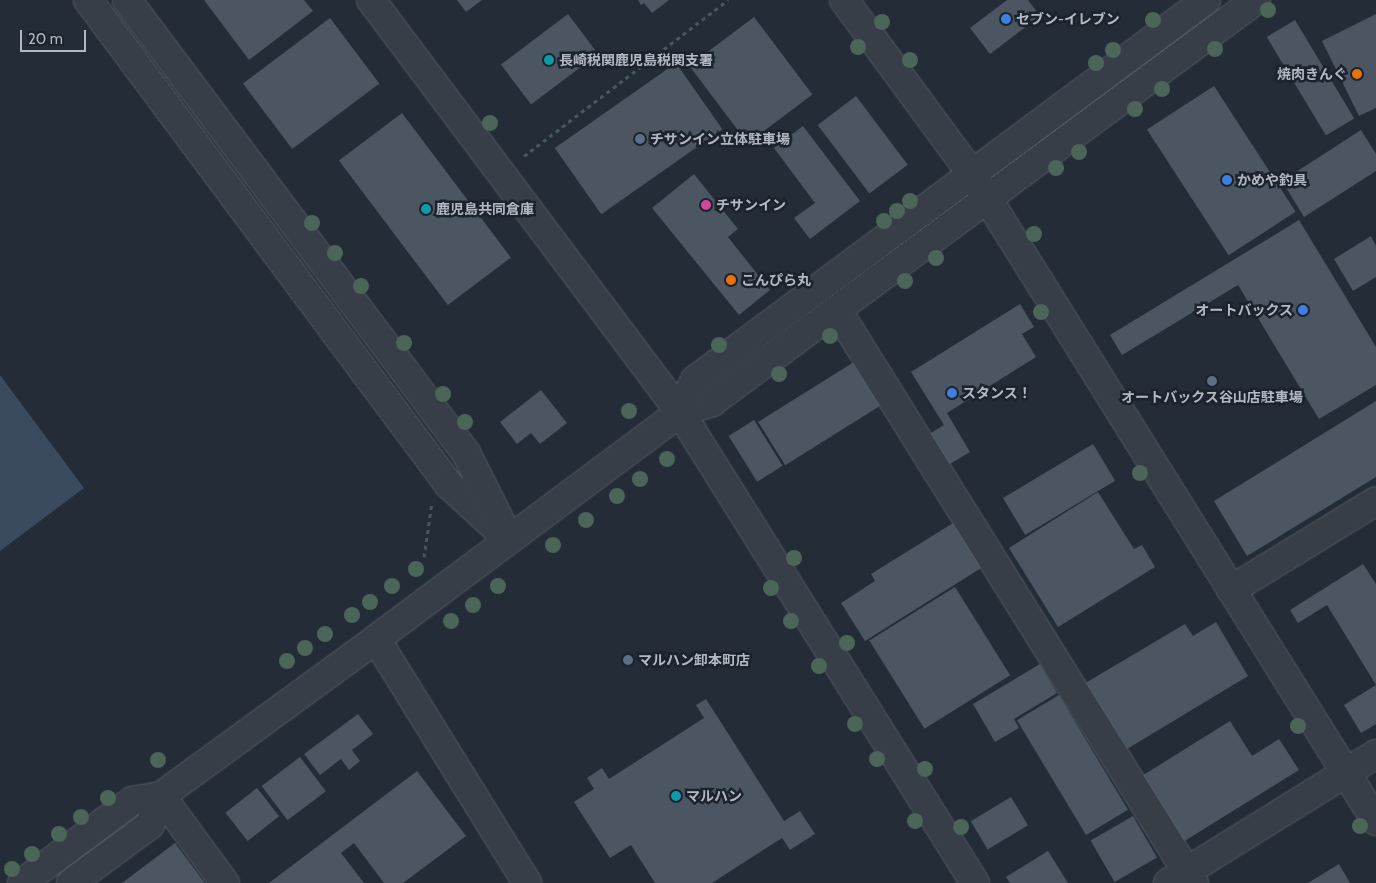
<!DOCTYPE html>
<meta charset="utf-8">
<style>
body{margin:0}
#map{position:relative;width:1376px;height:883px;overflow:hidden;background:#232c37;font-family:Cabin,"Noto Sans JP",sans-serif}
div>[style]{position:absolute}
.water>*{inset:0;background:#3a4a5f}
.building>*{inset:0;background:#4c5663;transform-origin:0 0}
.path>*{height:3px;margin-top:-1.5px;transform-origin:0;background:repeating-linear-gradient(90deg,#47585a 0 4px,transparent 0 8px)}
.roads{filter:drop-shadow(0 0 1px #555c66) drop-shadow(0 0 1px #555c66)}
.minor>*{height:28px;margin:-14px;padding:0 14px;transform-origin:14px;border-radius:14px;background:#373e48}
.trees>*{width:16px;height:16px;margin:-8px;border-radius:50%;background:#4b6559}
.dots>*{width:14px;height:14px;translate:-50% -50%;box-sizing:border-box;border:2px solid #1c232d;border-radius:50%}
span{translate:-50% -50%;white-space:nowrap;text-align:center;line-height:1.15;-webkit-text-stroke:5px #1c232d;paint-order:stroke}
.poi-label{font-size:14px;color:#b2b9c4;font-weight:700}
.left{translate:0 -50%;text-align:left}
.right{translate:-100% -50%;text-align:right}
.scale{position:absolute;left:20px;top:30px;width:66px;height:22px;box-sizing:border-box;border:2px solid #b2b9c4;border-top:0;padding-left:6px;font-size:15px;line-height:18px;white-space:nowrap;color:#b2b9c4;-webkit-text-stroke:4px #1c232d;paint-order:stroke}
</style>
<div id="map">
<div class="water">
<i style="clip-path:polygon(0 375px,84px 488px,0 551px)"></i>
</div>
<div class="building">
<i style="clip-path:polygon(204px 0,304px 0,313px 11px,249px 60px)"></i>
<i style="clip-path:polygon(457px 0,482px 0,466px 12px)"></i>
<i style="clip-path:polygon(638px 0,669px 0,652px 13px,644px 3px,641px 5px)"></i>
<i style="clip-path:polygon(1007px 0,1028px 0,1040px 16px,990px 54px,970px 28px)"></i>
<i style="left:568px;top:14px;width:50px;height:84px;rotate:53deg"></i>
<i style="clip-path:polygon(1376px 14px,1376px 108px,1359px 116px,1322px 41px)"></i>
<i style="left:754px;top:17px;width:97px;height:81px;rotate:53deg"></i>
<i style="left:330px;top:18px;width:82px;height:109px;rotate:53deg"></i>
<i style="left:1295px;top:20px;width:115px;height:33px;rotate:59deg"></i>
<i style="left:676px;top:63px;width:81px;height:148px;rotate:55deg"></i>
<i style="left:1214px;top:86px;width:150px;height:80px;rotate:57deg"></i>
<i style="left:856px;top:96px;width:86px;height:48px;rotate:53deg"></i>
<i style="left:402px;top:113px;width:181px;height:79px;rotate:53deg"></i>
<i style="clip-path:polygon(803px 126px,860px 201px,810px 239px,794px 218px,815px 203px,774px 148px)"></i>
<i style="clip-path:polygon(1361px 130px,1376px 154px,1376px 171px,1304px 217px,1282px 181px)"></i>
<i style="clip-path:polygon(694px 174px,738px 229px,728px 237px,770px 290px,739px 315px,652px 208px)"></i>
<i style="clip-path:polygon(1299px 220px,1376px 347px,1376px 385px,1319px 419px,1238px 285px,1122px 355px,1110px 335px)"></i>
<i style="clip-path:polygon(1371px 236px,1376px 246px,1376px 277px,1353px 291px,1334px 259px)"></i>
<i style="clip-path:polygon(1020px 304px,1034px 327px,1022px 334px,1036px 357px,947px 413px,970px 452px,945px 467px,926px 436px,944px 425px,911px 372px)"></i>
<i style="left:854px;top:362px;width:51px;height:113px;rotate:58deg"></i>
<i style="clip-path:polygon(541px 390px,567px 423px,540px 444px,531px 433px,517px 444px,500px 422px)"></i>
<i style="clip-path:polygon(1376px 401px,1376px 477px,1247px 556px,1214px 501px)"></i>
<i style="left:754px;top:420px;width:54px;height:30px;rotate:58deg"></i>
<i style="left:1093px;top:444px;width:43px;height:105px;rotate:59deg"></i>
<i style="clip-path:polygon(1098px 492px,1134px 549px,1142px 545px,1155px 567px,1058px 627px,1009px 548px)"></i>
<i style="clip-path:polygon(958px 520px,986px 565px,865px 641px,841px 603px,875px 581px,871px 574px)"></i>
<i style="clip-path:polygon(1363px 564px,1376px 584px,1376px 724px,1361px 733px,1344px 705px,1376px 685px,1327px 605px,1298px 623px,1290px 610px)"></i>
<i style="left:955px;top:587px;width:104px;height:101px;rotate:58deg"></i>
<i style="clip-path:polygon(1216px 622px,1248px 676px,1122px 752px,1082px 685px,1185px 624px,1193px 636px)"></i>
<i style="clip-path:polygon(1040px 664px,1057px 693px,1014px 719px,1019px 728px,995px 742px,973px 704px)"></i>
<i style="left:1059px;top:695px;width:134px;height:49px;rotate:59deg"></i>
<i style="clip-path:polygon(706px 699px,784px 821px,800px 811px,815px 834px,790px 850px,782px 838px,712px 883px,655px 883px,631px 845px,610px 858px,574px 802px,594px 789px,587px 778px,602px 768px,609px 779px,704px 718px,696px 705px)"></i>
<i style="clip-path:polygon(358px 714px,373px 734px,352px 750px,360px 761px,349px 770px,341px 759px,320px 775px,304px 754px)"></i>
<i style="clip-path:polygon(1230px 721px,1252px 756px,1279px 739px,1299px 770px,1178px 845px,1137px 779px)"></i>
<i style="left:300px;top:757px;width:43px;height:48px;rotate:53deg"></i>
<i style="clip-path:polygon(417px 771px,466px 836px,403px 883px,384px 883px,354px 843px,341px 853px,364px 883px,269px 883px)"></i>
<i style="left:257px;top:788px;width:36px;height:40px;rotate:52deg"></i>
<i style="left:1011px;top:797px;width:33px;height:47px;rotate:59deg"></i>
<i style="left:1133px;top:816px;width:48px;height:49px;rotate:60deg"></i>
<i style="clip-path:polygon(175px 843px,205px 883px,122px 883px)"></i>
<i style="clip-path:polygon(1048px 851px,1068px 883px,1010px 883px,1006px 877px)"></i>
<i style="clip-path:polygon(1339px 864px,1350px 883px,1308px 883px)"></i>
</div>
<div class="path">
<i style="left:524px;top:156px;width:257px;rotate:-37.4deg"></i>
<i style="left:424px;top:557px;width:56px;rotate:-81.7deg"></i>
</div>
<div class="roads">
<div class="minor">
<i style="left:88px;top:0;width:605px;rotate:53.34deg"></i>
<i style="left:449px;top:485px;width:81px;rotate:42.5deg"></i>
<i style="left:127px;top:0;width:566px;rotate:53.19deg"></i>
<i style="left:466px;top:453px;width:80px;rotate:63.4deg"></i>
<i style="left:371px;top:0;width:515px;rotate:53.13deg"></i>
<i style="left:680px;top:412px;width:556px;rotate:57.94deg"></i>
<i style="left:844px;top:0;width:216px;rotate:53.7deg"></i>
<i style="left:972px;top:174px;width:763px;rotate:58.02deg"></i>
<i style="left:837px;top:310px;width:675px;rotate:58.08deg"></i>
<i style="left:680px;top:412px;width:35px;rotate:-65deg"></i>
<i style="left:695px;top:380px;width:637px;rotate:-36.64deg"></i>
<i style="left:1231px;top:590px;width:170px;rotate:-31.5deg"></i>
<i style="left:376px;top:639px;width:287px;rotate:58.2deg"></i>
<i style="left:161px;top:796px;width:108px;rotate:53.7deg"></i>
<i style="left:22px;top:883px;width:137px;rotate:-36.7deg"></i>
<i style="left:132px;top:801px;width:29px;rotate:-10deg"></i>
<i style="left:161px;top:796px;width:266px;rotate:-36.1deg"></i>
<i style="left:376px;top:639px;width:379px;rotate:-36.7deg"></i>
<i style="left:680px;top:412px;width:34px;rotate:-17deg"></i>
<i style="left:712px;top:402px;width:676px;rotate:-36.46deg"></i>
<i style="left:71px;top:883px;width:98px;rotate:-36.3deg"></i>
<i style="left:150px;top:825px;width:31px;rotate:-69deg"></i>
<i style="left:1168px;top:883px;width:245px;rotate:-31.8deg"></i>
</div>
</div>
<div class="trees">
<i style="left:1268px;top:10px"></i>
<i style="left:1153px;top:20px"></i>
<i style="left:882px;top:22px"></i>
<i style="left:858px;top:47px"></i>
<i style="left:1215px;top:49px"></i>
<i style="left:1113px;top:50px"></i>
<i style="left:910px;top:60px"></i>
<i style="left:1096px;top:63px"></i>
<i style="left:1162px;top:89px"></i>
<i style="left:1135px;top:109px"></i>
<i style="left:490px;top:123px"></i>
<i style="left:1079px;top:152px"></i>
<i style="left:1056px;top:168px"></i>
<i style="left:910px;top:201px"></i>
<i style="left:897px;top:211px"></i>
<i style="left:884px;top:221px"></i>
<i style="left:312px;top:223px"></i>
<i style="left:1034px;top:234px"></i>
<i style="left:335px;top:253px"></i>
<i style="left:936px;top:258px"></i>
<i style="left:905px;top:281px"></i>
<i style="left:361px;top:286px"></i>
<i style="left:1041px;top:312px"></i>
<i style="left:830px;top:336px"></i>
<i style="left:404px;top:343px"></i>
<i style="left:719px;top:345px"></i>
<i style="left:779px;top:374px"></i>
<i style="left:443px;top:394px"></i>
<i style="left:629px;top:411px"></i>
<i style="left:465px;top:422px"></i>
<i style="left:667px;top:459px"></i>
<i style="left:1140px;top:473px"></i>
<i style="left:640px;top:479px"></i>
<i style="left:617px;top:496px"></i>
<i style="left:586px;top:520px"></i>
<i style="left:553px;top:545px"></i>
<i style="left:794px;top:558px"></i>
<i style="left:416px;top:569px"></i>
<i style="left:392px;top:586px"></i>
<i style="left:498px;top:586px"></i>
<i style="left:771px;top:588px"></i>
<i style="left:370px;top:602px"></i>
<i style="left:473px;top:605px"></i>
<i style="left:352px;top:615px"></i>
<i style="left:451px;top:621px"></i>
<i style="left:791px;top:621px"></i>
<i style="left:325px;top:634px"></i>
<i style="left:847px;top:643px"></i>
<i style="left:305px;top:648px"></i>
<i style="left:287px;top:661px"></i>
<i style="left:819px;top:666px"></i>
<i style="left:855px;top:724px"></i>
<i style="left:1298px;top:726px"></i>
<i style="left:877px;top:759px"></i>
<i style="left:158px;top:760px"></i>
<i style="left:925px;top:769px"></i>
<i style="left:108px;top:798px"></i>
<i style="left:81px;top:817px"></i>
<i style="left:915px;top:821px"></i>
<i style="left:1360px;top:826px"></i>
<i style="left:961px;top:827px"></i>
<i style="left:59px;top:834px"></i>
<i style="left:32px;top:854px"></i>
<i style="left:12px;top:869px"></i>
</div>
<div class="dots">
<i style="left:1006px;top:19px;background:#3f7fe0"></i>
<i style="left:549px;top:60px;background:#0f9aa8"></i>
<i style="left:1357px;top:74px;background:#e8710a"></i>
<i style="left:640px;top:139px;background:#5c6f8a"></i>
<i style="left:1227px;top:180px;background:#3f7fe0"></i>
<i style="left:706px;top:205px;background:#d1479c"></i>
<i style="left:426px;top:209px;background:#0f9aa8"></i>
<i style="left:731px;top:280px;background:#e8710a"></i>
<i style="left:1303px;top:310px;background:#3f7fe0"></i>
<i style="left:1212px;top:381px;background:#5c6f8a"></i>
<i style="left:952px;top:393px;background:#3f7fe0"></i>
<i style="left:628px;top:660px;background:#5c6f8a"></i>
<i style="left:676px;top:796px;background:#0f9aa8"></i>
</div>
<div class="poi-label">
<span class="left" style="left:1016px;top:19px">セブン-イレブン</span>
<span class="left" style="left:559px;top:60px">長崎税関鹿児島税関支署</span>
<span class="right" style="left:1347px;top:74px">焼肉きんぐ</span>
<span class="left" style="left:650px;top:139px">チサンイン立体駐車場</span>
<span class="left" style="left:1237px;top:180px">かめや釣具</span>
<span class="left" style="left:716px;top:205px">チサンイン</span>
<span class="left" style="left:436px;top:209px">鹿児島共同倉庫</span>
<span class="left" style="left:741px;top:280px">こんぴら丸</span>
<span class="right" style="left:1293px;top:310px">オートバックス</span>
<span class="left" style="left:962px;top:393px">スタンス！</span>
<span style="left:1212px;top:397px">オートバックス谷山店駐車場</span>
<span class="left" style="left:638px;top:660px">マルハン卸本町店</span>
<span class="left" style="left:686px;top:796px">マルハン</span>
</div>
<div class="scale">20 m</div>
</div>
